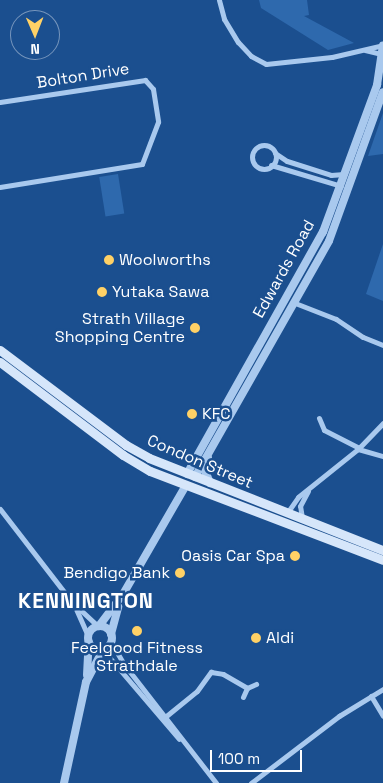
<!DOCTYPE html>
<style>
body{margin:0}
#map{position:relative;width:383px;height:783px;overflow:hidden;background:#1b4f8f;font-family:"Space Grotesk",sans-serif}
div>[style]{position:absolute}
.green>*{inset:0;background:#2e69ad;transform-origin:0 0}
.minor>*{height:5px;margin:-2.5px;padding:0 2.5px;transform-origin:2.5px;border-radius:2.5px;background:#a9c9ee}
.minor>.ring{margin:-2.5px;padding:0;box-sizing:content-box;background:none;border:5px solid #a9c9ee;border-radius:50%}
.tertiary>*{height:8px;margin:-4px;padding:0 4px;transform-origin:4px;border-radius:4px;background:#a9c9ee}
.tertiary>.ring{margin:-4px;padding:0;box-sizing:content-box;background:none;border:8px solid #a9c9ee;border-radius:50%}
.secondary>*{height:9px;margin:-4.5px;padding:0 4.5px;transform-origin:4.5px;border-radius:4.5px;background:#d6e6fa}
.dots>*{width:14px;height:14px;translate:-50% -50%;box-sizing:border-box;border:2px solid #1b4f8f;border-radius:50%}
span{translate:-50% -50%;white-space:nowrap;text-align:center;line-height:1.15;-webkit-text-stroke:5px #1b4f8f;paint-order:stroke}
.street-label{font-size:16px;color:#fff}
.poi-label{font-size:16px;color:#fff}
.left{translate:0 -50%;text-align:left}
.right{translate:-100% -50%;text-align:right}
.district-label{font-size:21px;color:#fff;font-weight:700;letter-spacing:1px}
.north{position:absolute;left:10px;top:10px;width:50px;height:50px;box-sizing:border-box;background:#1b4f8f;border:1px solid #7695bc;border-radius:50%;rotate:179deg;font-size:14px;font-weight:700;line-height:20px;text-align:center;color:#fff}
.north::after{content:'';display:block;margin:auto;width:18px;height:22px;background:#ffd166;clip-path:polygon(50% 0,100% 100%,50% 72%,0 100%)}
.scale{position:absolute;left:210px;top:750px;width:92px;height:22px;box-sizing:border-box;border:2px solid #fff;border-top:0;padding-left:6px;font-size:15px;line-height:18px;white-space:nowrap;color:#fff;-webkit-text-stroke:4px #1b4f8f;paint-order:stroke}
</style>
<div id="map">
<div class="green">
<i style="clip-path:polygon(259px 0,307px 0,309px 15px,304px 16px,354px 43px,328px 50px,261px 8px)"></i>
<i style="clip-path:polygon(383px 113px,383px 154px,368px 156px)"></i>
<i style="left:118px;top:174px;width:40px;height:19px;rotate:81deg"></i>
<i style="clip-path:polygon(383px 244px,383px 301px,366px 294px)"></i>
</div>
<div class="minor">
<i style="left:219px;top:0;width:20px;rotate:75deg"></i>
<i style="left:224px;top:19px;width:27px;rotate:59deg"></i>
<i style="left:238px;top:42px;width:19px;rotate:47deg"></i>
<i style="left:251px;top:56px;width:17px;rotate:28deg"></i>
<i style="left:266px;top:64px;width:66px;rotate:-6.1deg"></i>
<i style="left:332px;top:57px;width:52px;rotate:-13.2deg"></i>
<i style="left:365px;top:50px;width:16px;rotate:14deg"></i>
<i style="left:0;top:102px;width:147px;rotate:-8.6deg"></i>
<i style="left:145px;top:80px;width:12px;rotate:48deg"></i>
<i style="left:153px;top:89px;width:33px;rotate:81deg"></i>
<i style="left:158px;top:122px;width:45px;rotate:110.9deg"></i>
<i style="left:142px;top:164px;width:144px;rotate:170.8deg"></i>
<i class="ring" style="left:252px;top:145px;width:19px;height:19px"></i>
<i style="left:275px;top:153px;width:14px;rotate:34deg"></i>
<i style="left:287px;top:161px;width:46px;rotate:17.7deg"></i>
<i style="left:331px;top:175px;width:13px;rotate:-4deg"></i>
<i style="left:271px;top:165px;width:73px;rotate:16.7deg"></i>
<i style="left:295px;top:303px;width:44px;rotate:21.3deg"></i>
<i style="left:336px;top:319px;width:32px;rotate:34deg"></i>
<i style="left:363px;top:337px;width:22px;rotate:22deg"></i>
<i style="left:319px;top:418px;width:13px;rotate:67deg"></i>
<i style="left:324px;top:430px;width:39px;rotate:27deg"></i>
<i style="left:358px;top:449px;width:26px;rotate:16deg"></i>
<i style="left:0;top:509px;width:118px;rotate:52.3deg"></i>
<i style="left:72px;top:602px;width:35px;rotate:43deg"></i>
<i style="left:287px;top:513px;width:19px;rotate:-55deg"></i>
<i style="left:298px;top:497px;width:77px;rotate:-38.7deg"></i>
<i style="left:358px;top:449px;width:36px;rotate:-46deg"></i>
<i style="left:302px;top:518px;width:12px;rotate:-99deg"></i>
<i style="left:300px;top:506px;width:17px;rotate:-62deg"></i>
<i style="left:76px;top:609px;width:30px;rotate:66deg"></i>
<i style="left:111px;top:642px;width:24px;rotate:60deg"></i>
<i style="left:123px;top:663px;width:152px;rotate:52.2deg"></i>
<i style="left:103px;top:650px;width:117px;rotate:49.5deg"></i>
<i style="left:371px;top:696px;width:23px;rotate:59deg"></i>
<i style="left:243px;top:697px;width:10px;rotate:-66deg"></i>
<i style="left:247px;top:688px;width:10px;rotate:-24deg"></i>
<i style="left:165px;top:717px;width:41px;rotate:-39.1deg"></i>
<i style="left:197px;top:691px;width:24px;rotate:-54deg"></i>
<i style="left:211px;top:672px;width:12px;rotate:9deg"></i>
<i style="left:223px;top:674px;width:28px;rotate:30deg"></i>
<i style="left:251px;top:783px;width:111px;rotate:-37.3deg"></i>
<i style="left:339px;top:716px;width:52px;rotate:-31.5deg"></i>
</div>
<div class="tertiary">
<i style="left:208px;top:458px;width:15px;rotate:98deg"></i>
<i style="left:206px;top:473px;width:11px;rotate:68deg"></i>
<i style="left:187px;top:474px;width:278px;rotate:-60.7deg"></i>
<i style="left:323px;top:232px;width:157px;rotate:-69.8deg"></i>
<i style="left:377px;top:85px;width:40px;rotate:-81.5deg"></i>
<i style="left:195px;top:477px;width:271px;rotate:-60.4deg"></i>
<i style="left:329px;top:241px;width:158px;rotate:-70.1deg"></i>
<i style="left:99px;top:626px;width:38px;rotate:-53deg"></i>
<i style="left:122px;top:596px;width:128px;rotate:-60deg"></i>
<i class="ring" style="left:88px;top:626px;width:16px;height:16px"></i>
<i style="left:111px;top:634px;width:28px;rotate:-75deg"></i>
<i style="left:87px;top:675px;width:33px;rotate:-87deg"></i>
<i style="left:64px;top:783px;width:103px;rotate:-77.7deg"></i>
<i style="left:86px;top:682px;width:36px;rotate:-62deg"></i>
</div>
<div class="secondary">
<i style="left:0;top:350px;width:158px;rotate:37deg"></i>
<i style="left:126px;top:445px;width:26px;rotate:29deg"></i>
<i style="left:149px;top:458px;width:251px;rotate:21.5deg"></i>
<i style="left:0;top:362px;width:154px;rotate:37.1deg"></i>
<i style="left:123px;top:455px;width:31px;rotate:31deg"></i>
<i style="left:150px;top:471px;width:249px;rotate:20.9deg"></i>
</div>
<div class="dots">
<i style="left:109px;top:260px;background:#ffd166"></i>
<i style="left:102px;top:292px;background:#ffd166"></i>
<i style="left:195px;top:328px;background:#ffd166"></i>
<i style="left:192px;top:414px;background:#ffd166"></i>
<i style="left:295px;top:556px;background:#ffd166"></i>
<i style="left:180px;top:573px;background:#ffd166"></i>
<i style="left:137px;top:631px;background:#ffd166"></i>
<i style="left:256px;top:638px;background:#ffd166"></i>
</div>
<div class="street-label">
<span style="left:83px;top:76px;rotate:-9deg">Bolton Drive</span>
<span style="left:284px;top:269px;rotate:-61deg">Edwards Road</span>
<span style="left:200px;top:462px;rotate:23deg">Condon Street</span>
</div>
<div class="poi-label">
<span class="left" style="left:119px;top:260px">Woolworths</span>
<span class="left" style="left:112px;top:292px">Yutaka Sawa</span>
<span class="right" style="left:185px;top:328px">Strath Village<br>Shopping Centre</span>
<span class="left" style="left:202px;top:414px">KFC</span>
<span class="right" style="left:285px;top:556px">Oasis Car Spa</span>
<span class="right" style="left:170px;top:573px">Bendigo Bank</span>
<span class="left" style="left:266px;top:638px">Aldi</span>
<span style="left:137px;top:657px">Feelgood Fitness<br>Strathdale</span>
</div>
<div class="district-label">
<span style="left:86px;top:601px">KENNINGTON</span>
</div>
<div class="north">N</div>
<div class="scale">100 m</div>
</div>
